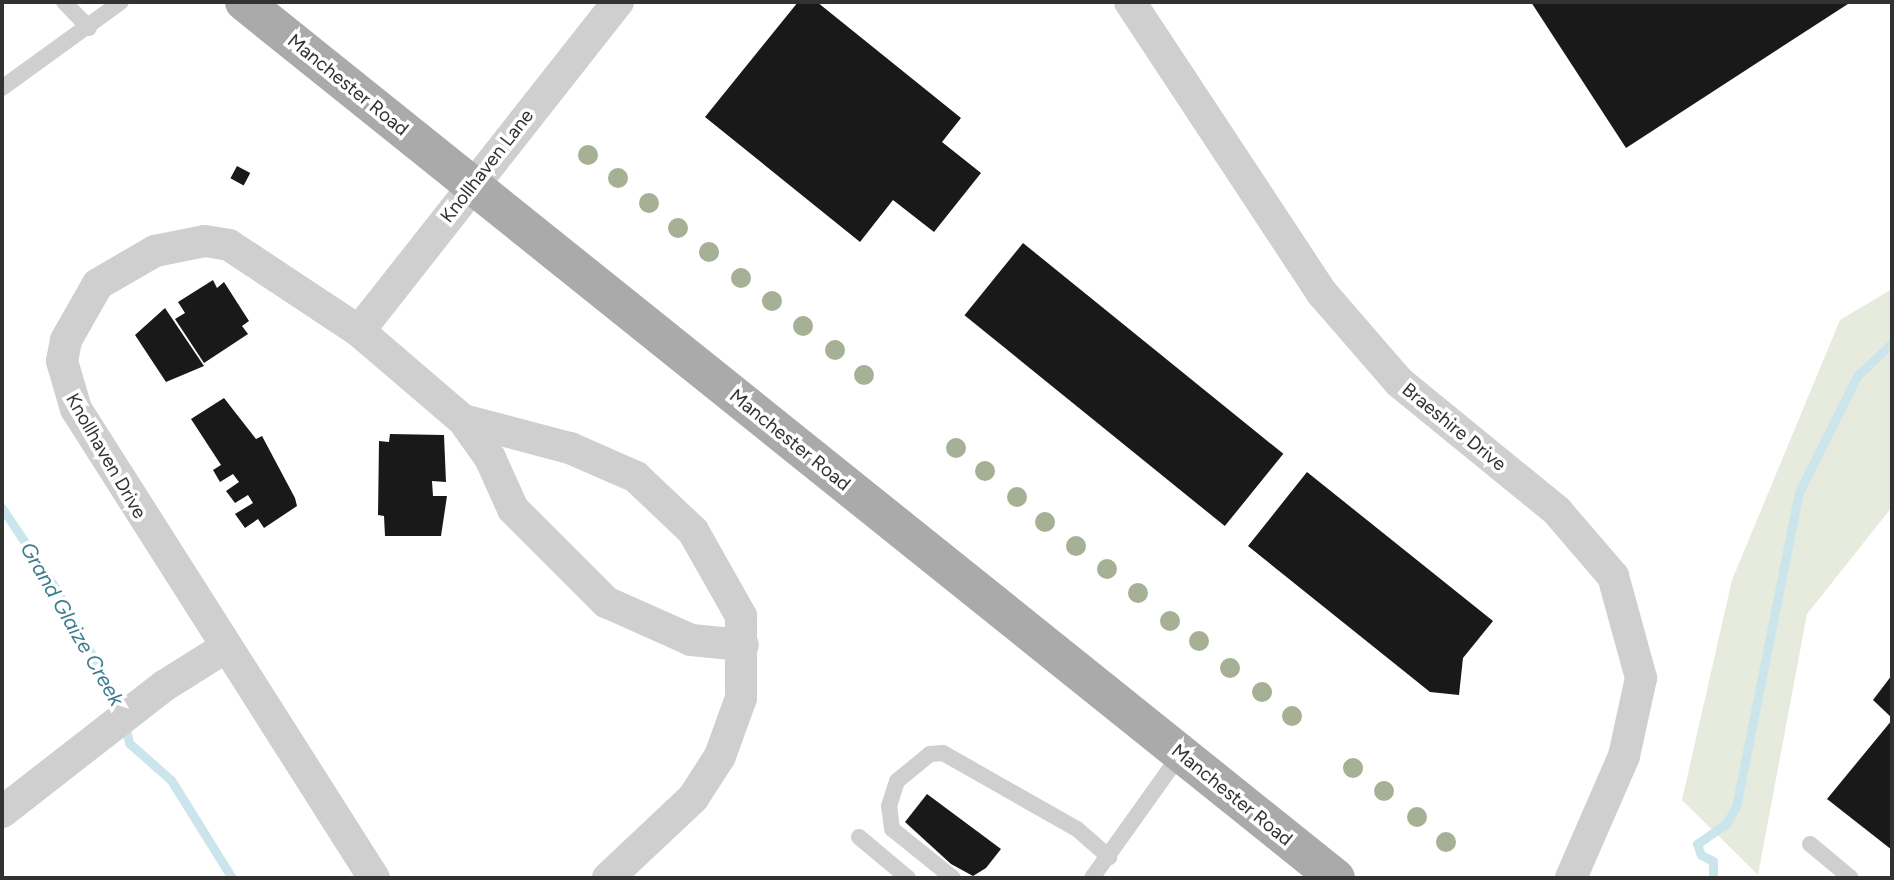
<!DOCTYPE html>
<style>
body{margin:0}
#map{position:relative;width:1894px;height:880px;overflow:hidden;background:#fff;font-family:Figtree,sans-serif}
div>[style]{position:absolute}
.green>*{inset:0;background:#e7ebdd}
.stream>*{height:9px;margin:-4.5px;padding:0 4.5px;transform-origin:4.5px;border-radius:4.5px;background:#cae5ec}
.building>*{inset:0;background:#191919;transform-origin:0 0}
.service>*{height:16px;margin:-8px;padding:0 8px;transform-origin:8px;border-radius:8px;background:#cfcfcf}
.minor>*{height:32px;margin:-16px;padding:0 16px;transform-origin:16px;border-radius:16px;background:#cfcfcf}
.primary>*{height:38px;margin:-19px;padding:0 19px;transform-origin:19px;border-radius:19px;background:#aaa}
.trees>*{width:20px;height:20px;margin:-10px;border-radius:50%;background:#a6b094}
span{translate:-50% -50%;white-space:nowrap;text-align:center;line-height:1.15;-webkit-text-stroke:7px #fff;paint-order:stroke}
.street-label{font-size:19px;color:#323232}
.water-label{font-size:21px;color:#3b7d90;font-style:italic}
.frame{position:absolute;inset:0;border:4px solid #323232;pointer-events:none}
</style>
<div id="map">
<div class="green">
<i style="clip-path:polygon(1892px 289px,1892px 507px,1807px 614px,1758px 875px,1682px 800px,1732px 580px,1840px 320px)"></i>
</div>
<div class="stream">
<i style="left:2px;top:508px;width:97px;rotate:56.3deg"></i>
<i style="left:56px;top:589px;width:138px;rotate:61.4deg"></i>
<i style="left:125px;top:724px;width:19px;rotate:78deg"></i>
<i style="left:129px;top:743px;width:56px;rotate:41.4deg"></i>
<i style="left:171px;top:780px;width:115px;rotate:58.1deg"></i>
<i style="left:1713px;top:878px;width:17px;rotate:-90deg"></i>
<i style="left:1713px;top:861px;width:13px;rotate:-153deg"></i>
<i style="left:1701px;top:855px;width:12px;rotate:-110deg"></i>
<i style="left:1697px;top:844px;width:35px;rotate:-35deg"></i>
<i style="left:1726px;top:824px;width:20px;rotate:-60deg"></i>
<i style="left:1736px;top:807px;width:321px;rotate:-78.7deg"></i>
<i style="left:1799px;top:492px;width:130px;rotate:-63.4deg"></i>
<i style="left:1857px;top:376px;width:48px;rotate:-43.3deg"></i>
</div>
<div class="building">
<i style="clip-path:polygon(798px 2px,817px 2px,961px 118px,942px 142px,981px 173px,934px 232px,893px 200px,860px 242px,705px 117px)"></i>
<i style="clip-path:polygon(1531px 2px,1851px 2px,1626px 148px)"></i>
<i style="left:237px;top:166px;width:15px;height:14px;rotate:28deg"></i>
<i style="left:1023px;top:243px;width:335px;height:93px;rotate:39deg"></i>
<i style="clip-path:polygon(213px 280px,217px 288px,224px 282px,249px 321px,242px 326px,248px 334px,204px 363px,175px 319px,185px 313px,178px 302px)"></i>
<i style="clip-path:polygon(165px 308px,204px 366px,166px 382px,135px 335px)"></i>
<i style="clip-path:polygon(224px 398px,256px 439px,262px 436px,295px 498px,297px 506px,264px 528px,258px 519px,245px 528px,235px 514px,253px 503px,248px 495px,235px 503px,226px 491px,239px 482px,233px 474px,220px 482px,213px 470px,221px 465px,191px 419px)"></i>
<i style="clip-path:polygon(390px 434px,444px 435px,446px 482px,432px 481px,433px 496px,447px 496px,441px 536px,385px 536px,384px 516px,378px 515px,379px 441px,389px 442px)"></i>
<i style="clip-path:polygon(1307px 472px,1493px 621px,1463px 658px,1459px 695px,1430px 692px,1248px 546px)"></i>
<i style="clip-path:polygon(1892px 675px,1892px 718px,1873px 700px)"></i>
<i style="clip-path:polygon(1892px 720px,1892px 850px,1827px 799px)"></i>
<i style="clip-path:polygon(927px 794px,1001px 849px,986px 868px,973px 876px,951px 864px,905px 822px)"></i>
</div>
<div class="service">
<i style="left:64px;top:2px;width:36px;rotate:46deg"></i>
<i style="left:2px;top:88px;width:147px;rotate:-35.9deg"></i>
<i style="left:859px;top:837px;width:64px;rotate:39.9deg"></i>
<i style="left:1810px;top:844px;width:53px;rotate:39.7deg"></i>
<i style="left:953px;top:878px;width:78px;rotate:-141.2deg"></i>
<i style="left:892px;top:829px;width:23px;rotate:-97deg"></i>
<i style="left:889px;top:806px;width:26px;rotate:-72deg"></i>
<i style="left:897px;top:781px;width:43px;rotate:-39.3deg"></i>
<i style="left:930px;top:754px;width:13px;rotate:-4deg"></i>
<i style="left:943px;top:753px;width:154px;rotate:29.6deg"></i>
<i style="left:1077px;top:829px;width:43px;rotate:41.2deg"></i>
<i style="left:1092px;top:878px;width:153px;rotate:-54.5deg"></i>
</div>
<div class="minor">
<i style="left:1130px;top:2px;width:349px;rotate:56.6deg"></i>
<i style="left:1322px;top:293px;width:118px;rotate:49.1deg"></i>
<i style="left:1399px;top:382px;width:204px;rotate:39.2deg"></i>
<i style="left:1557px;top:511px;width:86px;rotate:49.3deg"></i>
<i style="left:1613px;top:576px;width:106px;rotate:74.6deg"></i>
<i style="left:1641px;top:678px;width:80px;rotate:102.3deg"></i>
<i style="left:1624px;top:756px;width:133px;rotate:113.5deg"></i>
<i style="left:359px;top:331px;width:419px;rotate:-51.8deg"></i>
<i style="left:463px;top:420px;width:111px;rotate:14.7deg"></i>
<i style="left:570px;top:448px;width:72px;rotate:23.7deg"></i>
<i style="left:636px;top:477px;width:79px;rotate:43.5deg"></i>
<i style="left:693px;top:531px;width:98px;rotate:60.5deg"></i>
<i style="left:741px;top:616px;width:82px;rotate:90deg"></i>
<i style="left:741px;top:698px;width:62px;rotate:109.9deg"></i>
<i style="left:720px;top:756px;width:50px;rotate:122.7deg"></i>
<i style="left:693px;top:798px;width:117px;rotate:136.7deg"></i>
<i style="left:2px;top:812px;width:205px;rotate:-37.9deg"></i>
<i style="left:164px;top:686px;width:70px;rotate:-32.1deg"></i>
<i style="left:374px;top:878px;width:556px;rotate:-122.43deg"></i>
<i style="left:76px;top:409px;width:50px;rotate:-106.3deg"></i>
<i style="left:62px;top:361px;width:21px;rotate:-79deg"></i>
<i style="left:66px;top:340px;width:64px;rotate:-60.3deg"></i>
<i style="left:98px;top:284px;width:66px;rotate:-30.1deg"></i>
<i style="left:155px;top:251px;width:51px;rotate:-11.3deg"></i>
<i style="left:205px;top:241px;width:24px;rotate:9deg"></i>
<i style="left:229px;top:245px;width:156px;rotate:33.5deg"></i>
<i style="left:359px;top:331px;width:137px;rotate:40.6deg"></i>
<i style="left:463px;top:420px;width:47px;rotate:54.6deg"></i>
<i style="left:490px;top:458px;width:56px;rotate:65.7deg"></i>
<i style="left:513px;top:509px;width:132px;rotate:45deg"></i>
<i style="left:606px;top:602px;width:93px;rotate:24.1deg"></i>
<i style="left:691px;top:640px;width:52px;rotate:5.5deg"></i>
</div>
<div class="primary">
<i style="left:244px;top:2px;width:1400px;rotate:38.74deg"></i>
</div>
<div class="trees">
<i style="left:588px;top:155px"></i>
<i style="left:618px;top:178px"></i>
<i style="left:649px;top:203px"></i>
<i style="left:678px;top:228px"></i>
<i style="left:709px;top:252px"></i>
<i style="left:741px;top:278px"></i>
<i style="left:772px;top:301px"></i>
<i style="left:803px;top:326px"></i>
<i style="left:835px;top:350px"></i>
<i style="left:864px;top:375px"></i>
<i style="left:956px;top:448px"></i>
<i style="left:985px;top:471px"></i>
<i style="left:1017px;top:497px"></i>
<i style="left:1045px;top:522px"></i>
<i style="left:1076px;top:546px"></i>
<i style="left:1107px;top:569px"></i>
<i style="left:1138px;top:593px"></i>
<i style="left:1170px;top:621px"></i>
<i style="left:1199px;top:641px"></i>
<i style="left:1230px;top:668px"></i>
<i style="left:1262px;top:692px"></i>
<i style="left:1292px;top:716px"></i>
<i style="left:1353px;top:768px"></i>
<i style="left:1384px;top:791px"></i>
<i style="left:1417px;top:817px"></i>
<i style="left:1446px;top:842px"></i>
</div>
<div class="street-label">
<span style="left:348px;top:85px;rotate:39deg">Manchester Road</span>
<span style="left:487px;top:166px;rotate:-52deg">Knollhaven Lane</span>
<span style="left:1454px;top:427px;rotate:39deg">Braeshire Drive</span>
<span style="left:790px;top:440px;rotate:39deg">Manchester Road</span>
<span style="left:106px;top:456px;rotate:60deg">Knollhaven Drive</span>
<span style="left:1232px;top:795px;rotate:39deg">Manchester Road</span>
</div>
<div class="water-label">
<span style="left:72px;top:624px;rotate:60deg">Grand Glaize Creek</span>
</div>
<div class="frame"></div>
</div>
